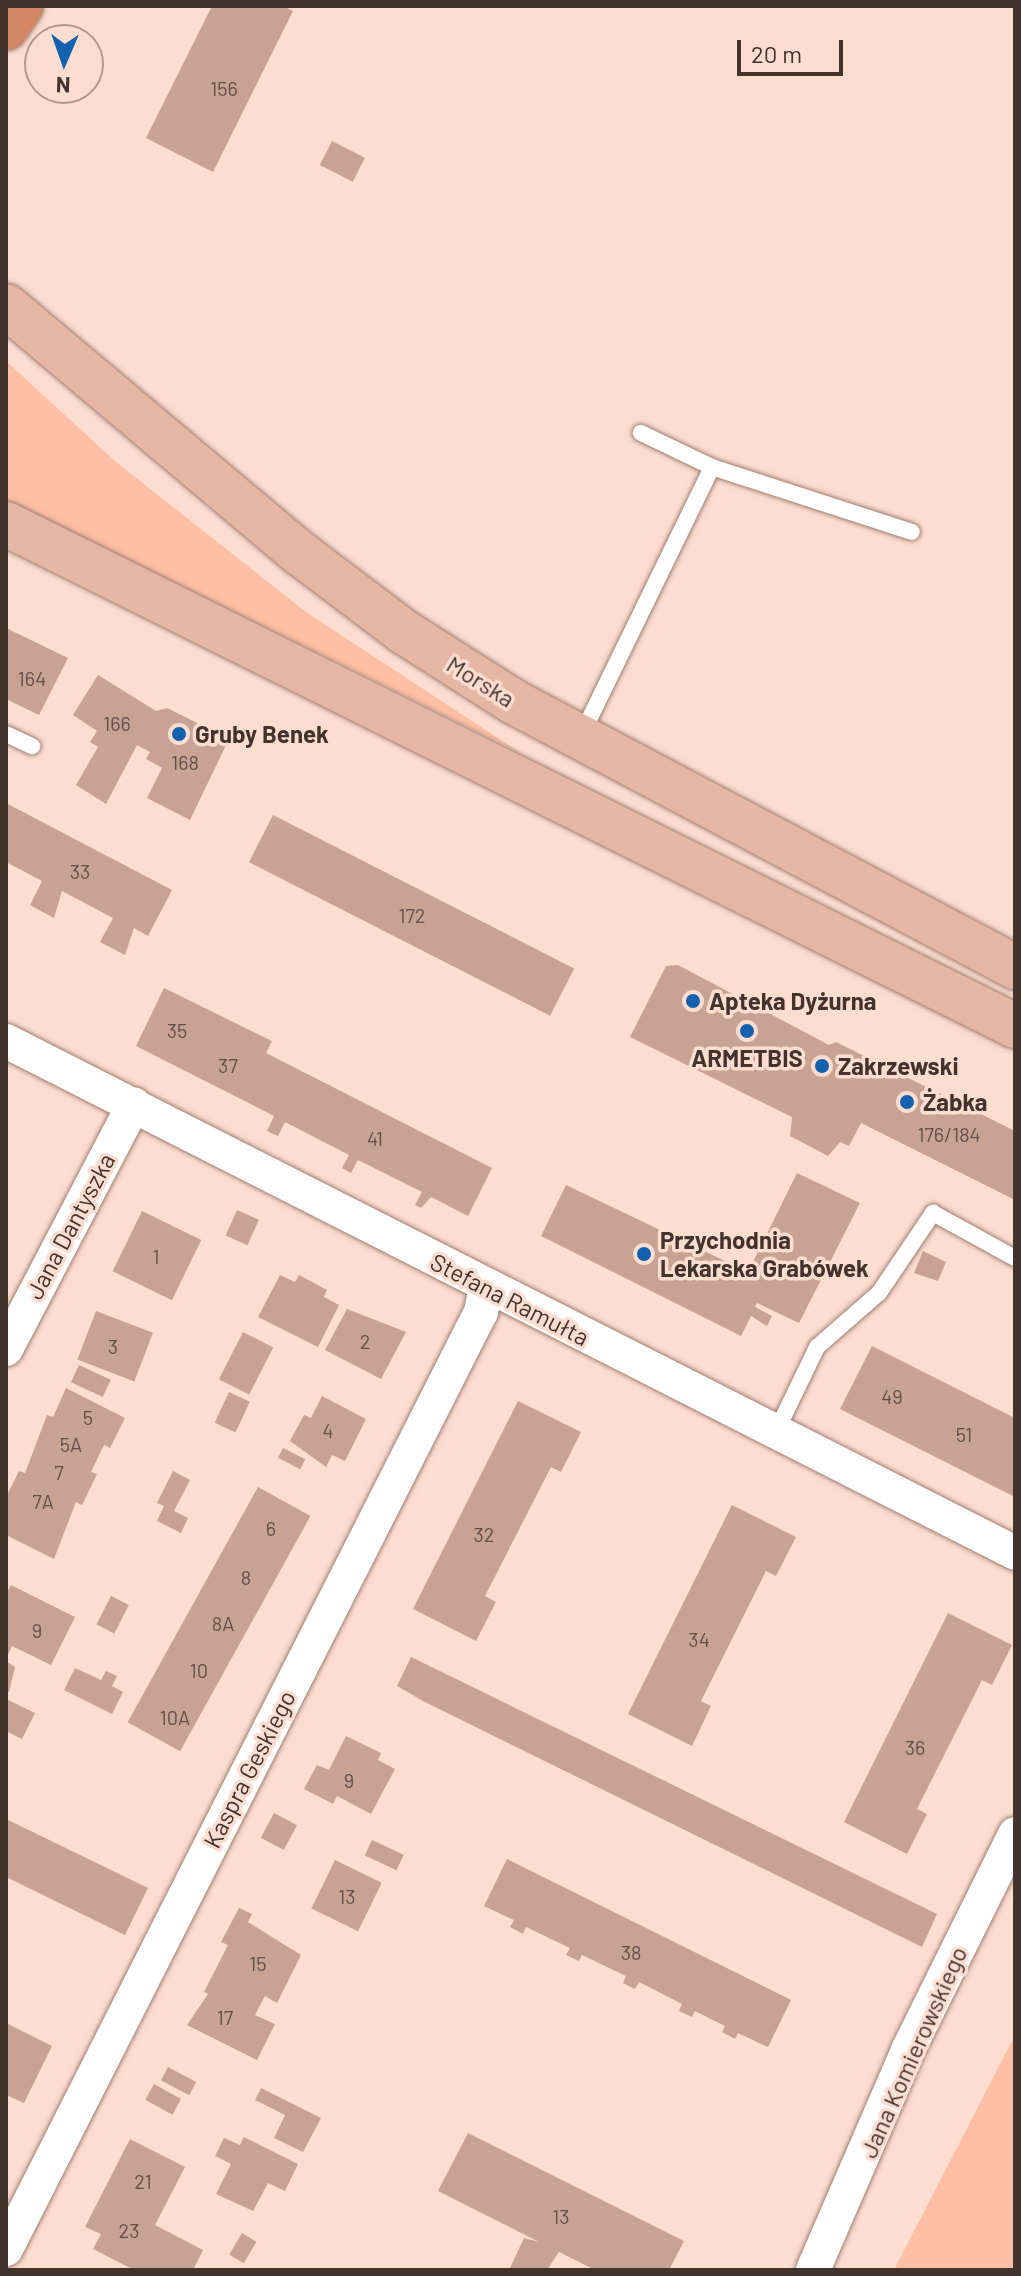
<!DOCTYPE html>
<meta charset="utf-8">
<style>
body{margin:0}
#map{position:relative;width:1021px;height:2276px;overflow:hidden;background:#fcddd0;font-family:Barlow,sans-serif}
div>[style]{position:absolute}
.green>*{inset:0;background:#febfa5}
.building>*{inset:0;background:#c8a394;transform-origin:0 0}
.roads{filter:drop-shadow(0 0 2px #a07e70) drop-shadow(0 0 2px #a07e70)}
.lane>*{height:16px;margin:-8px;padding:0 8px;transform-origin:8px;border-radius:8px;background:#fff}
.street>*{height:34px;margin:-17px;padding:0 17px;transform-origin:17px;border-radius:17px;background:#fff}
.primary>*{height:44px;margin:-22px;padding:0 22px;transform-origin:22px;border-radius:22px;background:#e5b6a3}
.highway>*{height:44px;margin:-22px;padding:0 22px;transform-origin:22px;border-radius:22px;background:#d48665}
.dots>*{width:22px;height:22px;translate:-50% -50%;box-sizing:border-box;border:4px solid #fcddd0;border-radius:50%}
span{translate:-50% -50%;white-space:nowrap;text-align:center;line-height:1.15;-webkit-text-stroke:7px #fcddd0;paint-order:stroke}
.number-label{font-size:20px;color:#644f47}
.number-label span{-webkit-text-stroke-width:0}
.street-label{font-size:24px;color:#42332d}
.poi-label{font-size:24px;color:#42332d;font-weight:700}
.left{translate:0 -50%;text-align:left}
.frame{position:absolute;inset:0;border:8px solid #42332d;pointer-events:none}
.north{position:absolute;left:24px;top:24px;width:80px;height:80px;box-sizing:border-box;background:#fcddd0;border:2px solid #b2998f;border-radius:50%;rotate:182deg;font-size:22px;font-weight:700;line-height:32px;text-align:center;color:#42332d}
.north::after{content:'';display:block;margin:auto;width:28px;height:36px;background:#1260ae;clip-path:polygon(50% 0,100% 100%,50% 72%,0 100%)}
.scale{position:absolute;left:737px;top:40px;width:106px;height:36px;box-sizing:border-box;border:4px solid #42332d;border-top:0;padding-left:10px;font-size:24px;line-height:28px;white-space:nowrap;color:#42332d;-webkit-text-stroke:6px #fcddd0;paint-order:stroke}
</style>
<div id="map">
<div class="green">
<i style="clip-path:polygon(6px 361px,116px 462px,306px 612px,519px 752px,6px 500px)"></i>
<i style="clip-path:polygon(1015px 2035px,1015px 2270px,894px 2270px)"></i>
</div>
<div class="building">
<i style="clip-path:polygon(212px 6px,283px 6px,293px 11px,213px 172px,146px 138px)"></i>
<i style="left:332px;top:141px;width:37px;height:27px;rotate:27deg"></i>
<i style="clip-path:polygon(6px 628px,68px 658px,39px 715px,6px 699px)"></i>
<i style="clip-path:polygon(98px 675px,156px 711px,167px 708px,229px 739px,190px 820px,147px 798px,162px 768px,146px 759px,150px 752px,137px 745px,106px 804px,76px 785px,98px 747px,90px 742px,97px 731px,73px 715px)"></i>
<i style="clip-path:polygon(6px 803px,172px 890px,148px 936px,134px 928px,125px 955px,100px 942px,113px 918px,62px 891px,54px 918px,30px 905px,42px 881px,6px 862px)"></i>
<i style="left:273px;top:815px;width:338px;height:53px;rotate:27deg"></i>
<i style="clip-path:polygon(678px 965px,829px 1045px,836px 1042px,1015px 1131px,1015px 1200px,861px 1123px,849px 1146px,840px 1142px,828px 1156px,790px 1136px,792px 1117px,630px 1037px,666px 966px)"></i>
<i style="clip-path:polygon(164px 988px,272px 1041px,266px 1053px,492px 1168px,468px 1216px,431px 1197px,421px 1208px,415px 1205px,422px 1192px,358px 1160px,351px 1173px,342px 1168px,349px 1155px,285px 1122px,278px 1136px,273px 1134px,267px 1131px,274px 1116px,136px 1046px)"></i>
<i style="clip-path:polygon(797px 1173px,860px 1203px,799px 1323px,757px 1303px,755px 1307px,772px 1316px,767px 1326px,751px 1316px,741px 1336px,541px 1236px,566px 1185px,748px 1272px)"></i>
<i style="left:237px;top:1210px;width:24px;height:28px;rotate:24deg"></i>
<i style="left:142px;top:1211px;width:66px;height:67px;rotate:26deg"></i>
<i style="clip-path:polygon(923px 1251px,946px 1262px,938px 1281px,914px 1273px)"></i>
<i style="clip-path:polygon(280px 1275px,295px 1282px,299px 1275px,327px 1290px,324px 1297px,339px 1305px,318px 1347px,258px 1317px)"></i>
<i style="clip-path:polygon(347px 1309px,406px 1332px,381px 1379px,325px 1350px)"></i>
<i style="left:96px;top:1311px;width:61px;height:52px;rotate:21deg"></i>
<i style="left:243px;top:1332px;width:34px;height:53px;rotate:27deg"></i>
<i style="clip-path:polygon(872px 1346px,1015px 1418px,1015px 1497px,840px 1409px)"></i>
<i style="left:79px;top:1365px;width:35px;height:19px;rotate:25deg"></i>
<i style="clip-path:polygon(66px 1388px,125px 1418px,110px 1448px,104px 1445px,91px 1472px,97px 1474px,82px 1505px,76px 1502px,54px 1559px,6px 1535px,6px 1497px,19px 1471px,25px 1473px,47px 1415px,53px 1417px)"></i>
<i style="left:229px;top:1392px;width:23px;height:34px;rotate:25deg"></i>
<i style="clip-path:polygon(322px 1396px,366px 1419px,345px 1461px,332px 1455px,326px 1467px,290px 1441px,304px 1415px,311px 1418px)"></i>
<i style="clip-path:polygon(518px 1401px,581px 1432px,561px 1472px,551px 1467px,485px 1596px,496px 1602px,476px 1641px,413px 1609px)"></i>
<i style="left:283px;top:1448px;width:25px;height:11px;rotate:27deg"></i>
<i style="clip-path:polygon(173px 1471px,190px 1480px,174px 1511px,188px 1518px,181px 1533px,157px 1521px,164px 1506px,157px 1503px)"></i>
<i style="left:258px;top:1487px;width:60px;height:269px;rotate:29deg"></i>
<i style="clip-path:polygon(732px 1505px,796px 1537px,776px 1576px,766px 1571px,701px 1701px,711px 1706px,692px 1746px,628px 1714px)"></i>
<i style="clip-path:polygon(11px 1585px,75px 1617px,51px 1665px,12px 1646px,6px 1659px,6px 1594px)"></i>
<i style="left:111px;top:1596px;width:20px;height:32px;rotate:27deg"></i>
<i style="clip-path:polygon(948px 1613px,1012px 1645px,992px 1685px,982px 1680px,917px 1809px,927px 1814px,907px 1854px,844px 1822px)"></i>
<i style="clip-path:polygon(411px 1657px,937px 1914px,922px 1947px,423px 1701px,397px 1686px)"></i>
<i style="clip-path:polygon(6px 1661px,15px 1667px,9px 1692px,6px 1692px)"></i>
<i style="clip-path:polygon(75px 1668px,101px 1680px,106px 1671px,117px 1676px,112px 1686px,123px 1692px,112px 1714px,64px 1690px)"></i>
<i style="clip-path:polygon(6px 1699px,35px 1713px,22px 1739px,6px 1731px)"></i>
<i style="clip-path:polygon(346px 1736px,381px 1753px,378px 1760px,395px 1769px,371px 1814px,337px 1796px,333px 1804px,304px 1789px,317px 1765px,329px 1770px)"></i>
<i style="left:274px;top:1813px;width:26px;height:28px;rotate:28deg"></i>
<i style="clip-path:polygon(6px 1819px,148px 1888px,125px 1935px,6px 1877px)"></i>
<i style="left:372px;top:1840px;width:35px;height:17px;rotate:25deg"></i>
<i style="clip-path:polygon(507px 1859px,791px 2000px,768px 2047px,738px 2033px,735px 2039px,722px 2032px,725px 2026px,695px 2011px,692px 2017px,679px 2011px,682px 2004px,639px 1982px,635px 1989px,623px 1983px,626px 1976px,582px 1955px,579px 1961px,566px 1955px,570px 1948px,526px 1927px,523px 1934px,510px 1927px,514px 1920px,484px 1906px)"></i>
<i style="left:335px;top:1860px;width:52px;height:54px;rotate:26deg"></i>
<i style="clip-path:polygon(239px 1908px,252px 1914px,248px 1922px,301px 1955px,277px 2003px,265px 1996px,255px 2015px,275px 2024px,257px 2060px,187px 2025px,208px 1994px,204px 1992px,228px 1945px,221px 1942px)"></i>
<i style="clip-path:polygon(6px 2023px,52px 2046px,24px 2103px,6px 2095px)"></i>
<i style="left:168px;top:2067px;width:32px;height:15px;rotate:28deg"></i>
<i style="left:154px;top:2084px;width:31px;height:18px;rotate:29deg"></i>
<i style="clip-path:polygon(261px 2088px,321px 2118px,303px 2152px,274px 2138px,285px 2115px,255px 2100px)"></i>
<i style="clip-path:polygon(468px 2133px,684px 2241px,669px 2270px,595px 2270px,559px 2252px,547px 2270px,509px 2270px,524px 2238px,539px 2242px,438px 2191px)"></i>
<i style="clip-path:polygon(244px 2137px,298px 2164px,285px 2191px,268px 2183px,253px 2211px,216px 2194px,231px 2164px,215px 2156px,224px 2138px,240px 2145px)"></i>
<i style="clip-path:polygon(130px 2139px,185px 2167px,155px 2225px,203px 2250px,193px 2270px,134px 2270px,93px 2249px,101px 2234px,85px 2227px)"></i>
<i style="left:242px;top:2233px;width:17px;height:25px;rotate:31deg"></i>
</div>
<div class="roads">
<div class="lane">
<i style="left:712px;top:467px;width:210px;rotate:18deg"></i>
<i style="left:6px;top:734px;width:29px;rotate:25deg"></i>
<i style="left:581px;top:736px;width:299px;rotate:-64deg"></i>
<i style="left:712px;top:467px;width:79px;rotate:-154.4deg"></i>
<i style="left:775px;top:1434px;width:97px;rotate:-64.2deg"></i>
<i style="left:817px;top:1347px;width:82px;rotate:-41.1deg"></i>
<i style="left:879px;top:1293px;width:97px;rotate:-56deg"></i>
<i style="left:933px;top:1213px;width:94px;rotate:28.8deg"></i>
</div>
<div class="street">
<i style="left:6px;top:1041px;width:1131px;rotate:26.9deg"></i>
<i style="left:6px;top:1349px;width:276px;rotate:-62.4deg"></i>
<i style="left:6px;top:2249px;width:1051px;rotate:-63.12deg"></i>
<i style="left:481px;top:1312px;width:25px;rotate:-79deg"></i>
<i style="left:813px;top:2270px;width:240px;rotate:-66.6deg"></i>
<i style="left:908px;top:2050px;width:241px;rotate:-63.6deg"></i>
</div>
<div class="primary">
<i style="left:6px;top:306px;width:385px;rotate:40.1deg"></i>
<i style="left:301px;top:554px;width:129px;rotate:37.1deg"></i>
<i style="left:404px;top:632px;width:130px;rotate:32.5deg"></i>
<i style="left:514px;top:702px;width:567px;rotate:27.88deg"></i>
<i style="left:6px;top:524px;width:1127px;rotate:26.45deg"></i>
</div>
<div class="highway">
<i style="left:6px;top:28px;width:27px;rotate:-56deg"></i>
</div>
</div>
<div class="dots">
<i style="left:179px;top:734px;background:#1260ae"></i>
<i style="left:693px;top:1001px;background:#1260ae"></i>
<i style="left:747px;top:1031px;background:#1260ae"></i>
<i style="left:822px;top:1066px;background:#1260ae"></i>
<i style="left:907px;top:1102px;background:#1260ae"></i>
<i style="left:644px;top:1254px;background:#1260ae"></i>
</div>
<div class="number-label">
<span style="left:224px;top:88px">156</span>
<span style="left:32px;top:678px">164</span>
<span style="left:117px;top:723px">166</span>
<span style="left:185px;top:762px">168</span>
<span style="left:80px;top:871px">33</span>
<span style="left:412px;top:915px">172</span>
<span style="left:177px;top:1030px">35</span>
<span style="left:228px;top:1065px">37</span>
<span style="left:949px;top:1134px">176/184</span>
<span style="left:375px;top:1138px">41</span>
<span style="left:156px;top:1256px">1</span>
<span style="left:365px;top:1341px">2</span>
<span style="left:113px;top:1346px">3</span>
<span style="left:892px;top:1396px">49</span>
<span style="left:88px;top:1417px">5</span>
<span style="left:328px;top:1430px">4</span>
<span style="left:964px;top:1434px">51</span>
<span style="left:71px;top:1444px">5A</span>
<span style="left:59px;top:1472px">7</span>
<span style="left:43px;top:1501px">7A</span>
<span style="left:271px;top:1528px">6</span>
<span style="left:484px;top:1534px">32</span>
<span style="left:246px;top:1577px">8</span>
<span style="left:223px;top:1623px">8A</span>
<span style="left:37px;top:1630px">9</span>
<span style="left:699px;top:1639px">34</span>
<span style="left:199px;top:1670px">10</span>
<span style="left:175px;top:1717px">10A</span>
<span style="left:915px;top:1747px">36</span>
<span style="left:349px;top:1780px">9</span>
<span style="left:347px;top:1896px">13</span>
<span style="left:631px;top:1952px">38</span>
<span style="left:258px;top:1963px">15</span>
<span style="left:225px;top:2017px">17</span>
<span style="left:143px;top:2181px">21</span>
<span style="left:561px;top:2216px">13</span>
<span style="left:129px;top:2230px">23</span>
</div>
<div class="street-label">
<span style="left:481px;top:681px;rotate:32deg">Morska</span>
<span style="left:70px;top:1226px;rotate:-62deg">Jana Dantyszka</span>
<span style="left:510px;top:1299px;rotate:27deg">Stefana Ramułta</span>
<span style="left:249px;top:1769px;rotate:-63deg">Kaspra Geskiego</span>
<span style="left:913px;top:2052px;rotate:-66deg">Jana Komierowskiego</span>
</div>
<div class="poi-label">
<span class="left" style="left:195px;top:734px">Gruby Benek</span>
<span class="left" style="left:709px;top:1001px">Apteka Dyżurna</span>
<span style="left:747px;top:1058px">ARMETBIS</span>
<span class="left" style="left:838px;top:1066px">Zakrzewski</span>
<span class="left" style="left:923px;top:1102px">Żabka</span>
<span class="left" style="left:660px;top:1254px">Przychodnia<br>Lekarska Grabówek</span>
</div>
<div class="frame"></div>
<div class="north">N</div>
<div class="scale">20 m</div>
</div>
